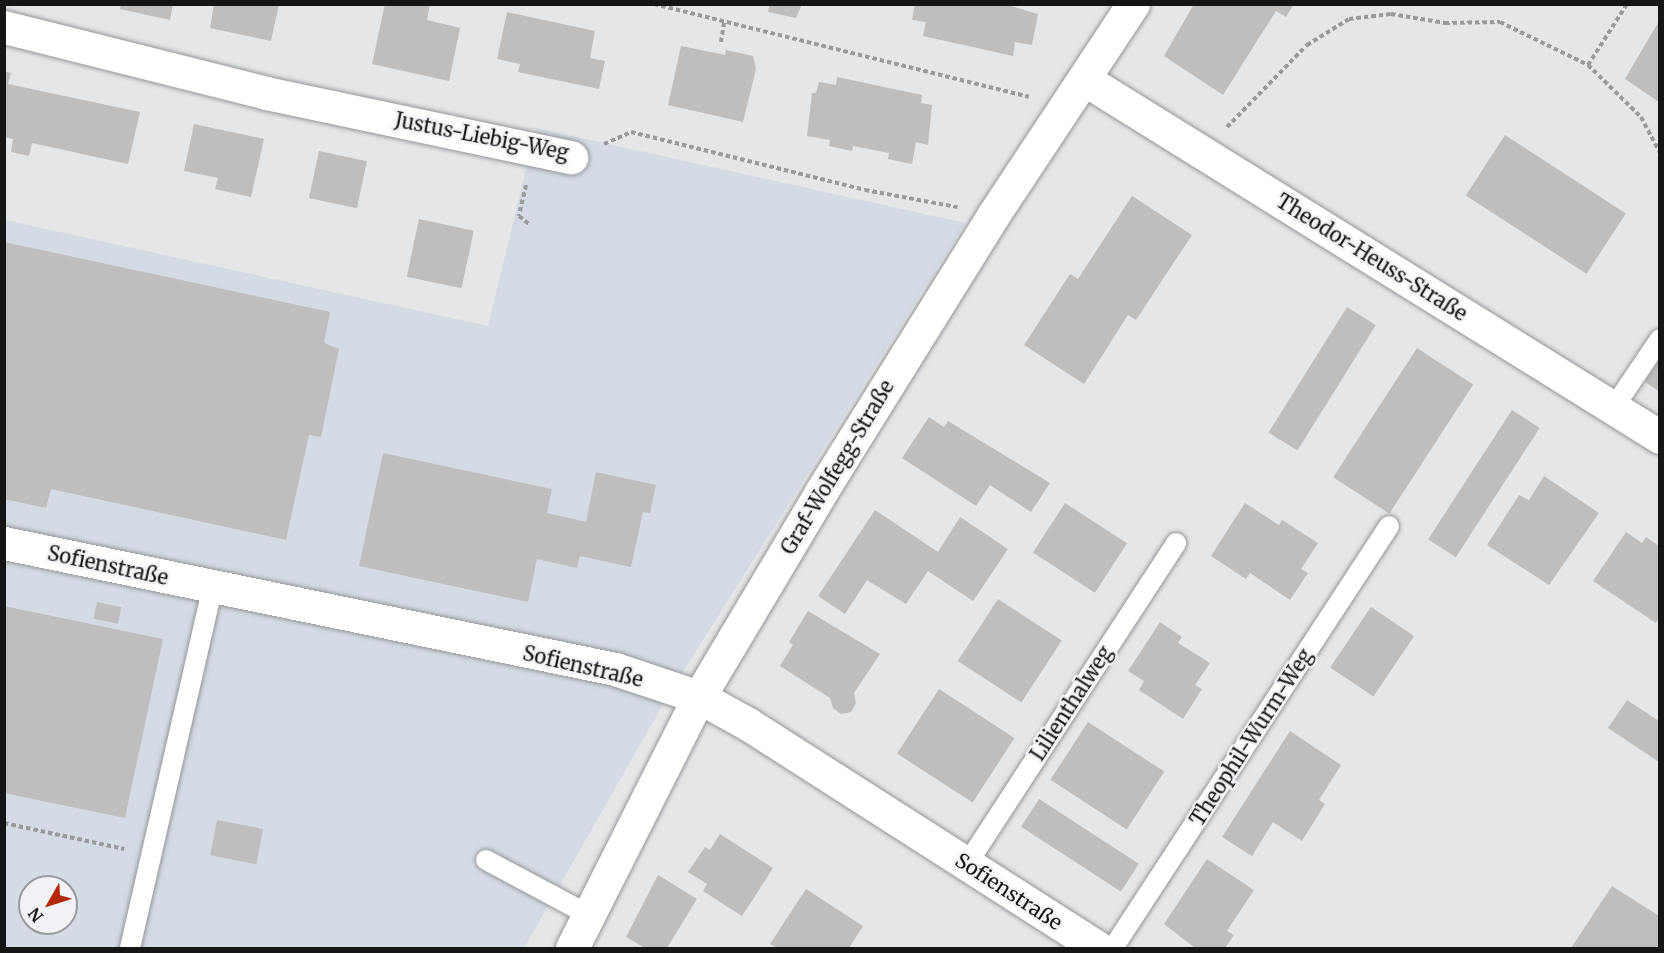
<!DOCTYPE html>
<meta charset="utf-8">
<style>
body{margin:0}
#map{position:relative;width:1664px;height:953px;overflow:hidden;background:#e4e6e8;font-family:Merriweather,serif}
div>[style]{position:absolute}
.built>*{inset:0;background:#d4dbe4}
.building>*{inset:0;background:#c0bebc;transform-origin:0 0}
.path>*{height:4px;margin-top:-2px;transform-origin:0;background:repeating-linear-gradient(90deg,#999a9c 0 4.5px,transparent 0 7.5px)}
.roads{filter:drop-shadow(0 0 2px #949699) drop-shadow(0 0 2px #949699)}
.lane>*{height:20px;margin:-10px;padding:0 10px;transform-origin:10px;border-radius:10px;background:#fff}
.street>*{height:33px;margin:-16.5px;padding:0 16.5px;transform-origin:16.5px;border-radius:16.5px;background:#fff}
span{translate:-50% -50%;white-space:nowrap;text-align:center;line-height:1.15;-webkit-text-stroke:5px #f1f3f6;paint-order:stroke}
.street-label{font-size:20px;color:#151516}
.frame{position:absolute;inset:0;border:6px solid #151516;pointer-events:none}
.north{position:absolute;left:18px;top:875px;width:60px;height:60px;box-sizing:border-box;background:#f1f3f6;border:2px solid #999a9c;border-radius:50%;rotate:231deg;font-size:16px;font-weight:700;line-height:24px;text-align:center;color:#151516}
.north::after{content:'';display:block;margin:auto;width:21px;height:27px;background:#b4280d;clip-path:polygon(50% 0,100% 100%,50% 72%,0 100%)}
</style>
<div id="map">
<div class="built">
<i style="clip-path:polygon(evenodd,536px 128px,965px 223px,666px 699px,524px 948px,5px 948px,5px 220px,488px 326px,536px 128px,30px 887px,66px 887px,66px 923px,30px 923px,30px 887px)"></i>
</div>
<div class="building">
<i style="clip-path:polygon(121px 4px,173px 4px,170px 20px,120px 9px)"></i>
<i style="clip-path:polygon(214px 4px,279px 4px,271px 41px,210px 28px)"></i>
<i style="clip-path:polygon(385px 4px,430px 4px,427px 20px,460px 28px,449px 81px,372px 64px)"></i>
<i style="clip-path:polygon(770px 4px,802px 4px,796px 18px,768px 12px)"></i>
<i style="clip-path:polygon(915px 4px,1004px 4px,1038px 14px,1032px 45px,1015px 42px,1013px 56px,923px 36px,926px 22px,912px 20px)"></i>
<i style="clip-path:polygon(1194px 4px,1294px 4px,1286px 17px,1276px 11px,1223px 95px,1164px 56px)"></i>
<i style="clip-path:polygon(507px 12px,595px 31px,590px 58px,605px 61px,599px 89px,518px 72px,520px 64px,497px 59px)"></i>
<i style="clip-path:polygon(1659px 21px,1659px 102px,1625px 79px)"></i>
<i style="clip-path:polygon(681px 46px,725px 55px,726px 50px,753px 56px,756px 69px,743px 122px,668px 105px)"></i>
<i style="clip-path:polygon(4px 71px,11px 73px,8px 84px,140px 112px,128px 164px,32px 143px,29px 156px,11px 152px,13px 139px,4px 137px)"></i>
<i style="clip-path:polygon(837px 77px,922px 95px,921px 103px,932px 105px,928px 145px,916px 142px,912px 164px,888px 159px,889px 153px,853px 146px,852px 151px,829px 146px,830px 140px,807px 136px,812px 93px,816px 93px,819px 82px,836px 85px)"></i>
<i style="clip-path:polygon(194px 124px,264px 139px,251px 197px,215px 189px,218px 178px,184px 171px)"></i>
<i style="left:1505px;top:135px;width:144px;height:72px;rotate:33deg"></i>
<i style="left:319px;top:151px;width:49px;height:48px;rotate:12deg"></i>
<i style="clip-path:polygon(1132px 196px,1192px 235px,1136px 320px,1128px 315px,1084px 384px,1024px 345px,1070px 274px,1078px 279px)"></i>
<i style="left:419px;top:219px;width:56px;height:59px;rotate:12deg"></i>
<i style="clip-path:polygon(4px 242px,330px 312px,324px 343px,339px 349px,321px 437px,309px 435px,286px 540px,51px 489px,46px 508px,4px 499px)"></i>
<i style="left:1347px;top:307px;width:34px;height:148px;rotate:32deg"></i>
<i style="left:1417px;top:348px;width:67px;height:154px;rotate:33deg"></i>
<i style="clip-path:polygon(1659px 360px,1659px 391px,1645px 382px)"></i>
<i style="left:1512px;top:410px;width:33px;height:154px;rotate:33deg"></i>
<i style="clip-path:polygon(929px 417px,944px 427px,948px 421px,1050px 483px,1031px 512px,990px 485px,976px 506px,902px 458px)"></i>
<i style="clip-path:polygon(383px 453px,552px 489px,547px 513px,586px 522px,596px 472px,656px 485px,650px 513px,643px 512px,631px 567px,580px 556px,577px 568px,537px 559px,528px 602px,359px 566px)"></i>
<i style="clip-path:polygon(1544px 476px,1599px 513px,1549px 585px,1487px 545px,1519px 495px,1529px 500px)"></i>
<i style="left:1065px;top:503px;width:74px;height:59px;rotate:33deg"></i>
<i style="clip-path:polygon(1245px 503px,1279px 525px,1282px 520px,1318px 543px,1301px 569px,1308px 573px,1290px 600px,1250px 573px,1246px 579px,1211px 556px)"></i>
<i style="clip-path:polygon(875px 510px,938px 552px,960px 517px,1008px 549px,973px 601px,928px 571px,906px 604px,867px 580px,845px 614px,818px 596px)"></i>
<i style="clip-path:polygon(1626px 532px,1642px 543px,1646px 537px,1659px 546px,1659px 618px,1656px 623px,1593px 581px)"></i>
<i style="left:998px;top:599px;width:76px;height:74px;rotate:33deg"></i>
<i style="left:97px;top:602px;width:25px;height:17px;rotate:12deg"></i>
<i style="clip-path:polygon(4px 606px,163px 639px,125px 818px,4px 793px)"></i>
<i style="left:1371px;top:607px;width:52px;height:73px;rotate:34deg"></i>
<i style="clip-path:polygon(808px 611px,880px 654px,854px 693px,856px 703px,851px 712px,841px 714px,833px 708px,830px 698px,780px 666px,793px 645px,789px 642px)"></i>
<i style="clip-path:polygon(1160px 622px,1182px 637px,1178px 643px,1210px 663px,1195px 685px,1202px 689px,1183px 719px,1139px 690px,1144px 681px,1128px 671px)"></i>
<i style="left:939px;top:689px;width:90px;height:77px;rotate:33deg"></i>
<i style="clip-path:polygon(1627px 700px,1659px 721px,1659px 762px,1608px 728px)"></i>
<i style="left:1088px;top:722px;width:91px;height:69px;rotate:33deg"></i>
<i style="clip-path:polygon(1290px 731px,1341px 765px,1319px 800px,1325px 804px,1302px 841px,1273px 822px,1252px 856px,1222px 837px)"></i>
<i style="left:1039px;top:799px;width:119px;height:33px;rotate:33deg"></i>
<i style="left:217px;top:820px;width:47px;height:36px;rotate:11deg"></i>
<i style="clip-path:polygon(720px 834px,773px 868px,742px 916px,703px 891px,707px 884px,688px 872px,705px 847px,710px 850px)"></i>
<i style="clip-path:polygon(1207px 859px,1254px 890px,1227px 931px,1234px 935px,1225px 948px,1195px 948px,1164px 924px)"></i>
<i style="clip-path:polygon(658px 875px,697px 899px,667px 948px,645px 948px,626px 937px)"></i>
<i style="clip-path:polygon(1612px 886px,1659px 916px,1659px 948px,1571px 948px)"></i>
<i style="clip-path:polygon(806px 889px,863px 926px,849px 948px,777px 948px,770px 944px)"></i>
</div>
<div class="path">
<i style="left:654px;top:4px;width:386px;rotate:13.9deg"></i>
<i style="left:721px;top:42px;width:20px;rotate:-81deg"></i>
<i style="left:1588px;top:65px;width:72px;rotate:-57.4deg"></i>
<i style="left:1227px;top:127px;width:115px;rotate:-45.7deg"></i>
<i style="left:1307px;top:45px;width:49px;rotate:-31.8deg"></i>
<i style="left:1349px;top:19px;width:42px;rotate:-6.8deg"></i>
<i style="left:1391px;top:14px;width:55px;rotate:9.5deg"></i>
<i style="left:1445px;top:23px;width:55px;rotate:-1deg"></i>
<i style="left:1500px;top:22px;width:98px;rotate:26deg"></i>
<i style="left:1588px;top:65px;width:74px;rotate:44.5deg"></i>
<i style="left:1641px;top:117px;width:40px;rotate:62deg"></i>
<i style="left:604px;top:144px;width:30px;rotate:-24deg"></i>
<i style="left:631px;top:132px;width:241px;rotate:13.9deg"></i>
<i style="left:865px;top:190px;width:94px;rotate:10.5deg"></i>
<i style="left:526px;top:185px;width:32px;rotate:103deg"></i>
<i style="left:519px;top:216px;width:14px;rotate:39deg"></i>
<i style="left:4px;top:823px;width:123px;rotate:12.2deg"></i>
</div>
<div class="roads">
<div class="lane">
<i style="left:1614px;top:407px;width:82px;rotate:-55.9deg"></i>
<i style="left:486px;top:860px;width:117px;rotate:28.1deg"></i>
<i style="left:967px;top:864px;width:383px;rotate:-56.9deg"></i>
<i style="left:130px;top:948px;width:370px;rotate:-77.1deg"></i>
<i style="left:1113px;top:948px;width:504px;rotate:-56.81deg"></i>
</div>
<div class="street">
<i style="left:4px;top:27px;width:270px;rotate:14.1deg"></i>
<i style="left:266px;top:93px;width:312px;rotate:11.9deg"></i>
<i style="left:1084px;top:79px;width:678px;rotate:31.86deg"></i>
<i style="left:4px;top:543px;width:624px;rotate:11.65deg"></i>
<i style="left:615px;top:669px;width:89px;rotate:18.4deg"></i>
<i style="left:699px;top:697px;width:56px;rotate:28.9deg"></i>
<i style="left:748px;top:724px;width:416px;rotate:32.6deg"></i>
<i style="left:572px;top:948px;width:281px;rotate:-63.2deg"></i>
<i style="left:699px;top:697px;width:239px;rotate:-59.2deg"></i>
<i style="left:821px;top:492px;width:327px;rotate:-58.1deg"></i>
<i style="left:994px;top:214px;width:252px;rotate:-56.5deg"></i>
</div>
</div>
<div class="street-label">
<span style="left:482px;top:136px;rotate:11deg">Justus-Liebig-Weg</span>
<span style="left:1372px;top:257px;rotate:32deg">Theodor-Heuss-Straße</span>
<span style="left:837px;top:467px;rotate:-59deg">Graf-Wolfegg-Straße</span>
<span style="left:108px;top:565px;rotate:12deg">Sofienstraße</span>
<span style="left:583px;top:666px;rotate:13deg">Sofienstraße</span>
<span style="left:1071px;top:703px;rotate:-57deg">Lilienthalweg</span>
<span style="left:1251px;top:737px;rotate:-57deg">Theophil-Wurm-Weg</span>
<span style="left:1009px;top:891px;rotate:33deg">Sofienstraße</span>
</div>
<div class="frame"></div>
<div class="north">N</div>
</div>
